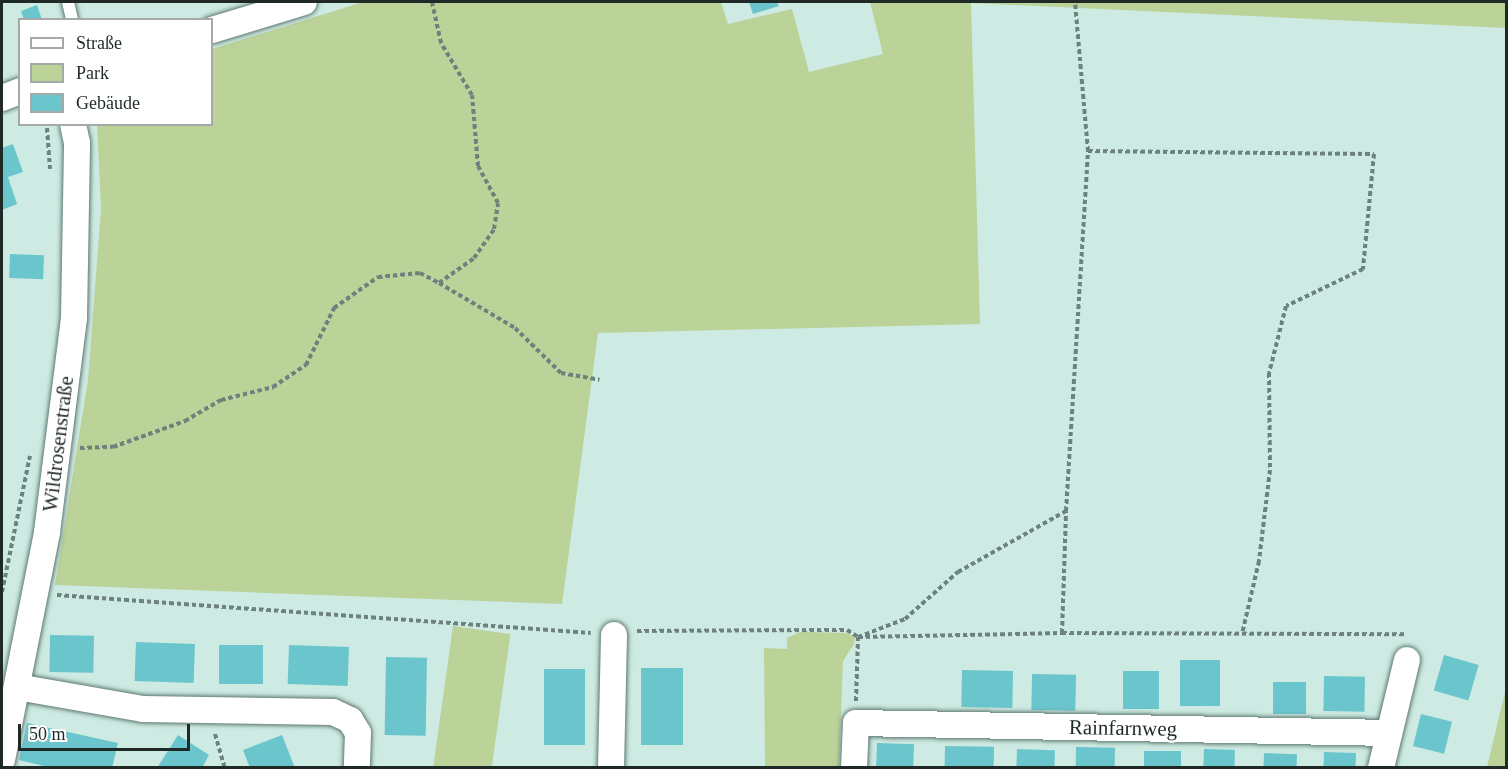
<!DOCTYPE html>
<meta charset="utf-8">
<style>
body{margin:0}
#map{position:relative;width:1508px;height:769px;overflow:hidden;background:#cdebe3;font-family:"Times New Roman",serif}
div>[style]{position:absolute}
.green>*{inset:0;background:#bbd299;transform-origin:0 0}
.building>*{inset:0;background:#6bc5cc;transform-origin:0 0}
.path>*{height:4px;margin-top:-2px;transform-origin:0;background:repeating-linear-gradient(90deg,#6e827d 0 4.5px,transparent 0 7.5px)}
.roads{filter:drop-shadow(0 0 2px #5e7871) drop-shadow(0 0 2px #5e7871)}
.lane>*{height:12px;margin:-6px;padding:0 6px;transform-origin:6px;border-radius:6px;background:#fff}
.street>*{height:26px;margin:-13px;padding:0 13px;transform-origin:13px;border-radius:13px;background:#fff}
span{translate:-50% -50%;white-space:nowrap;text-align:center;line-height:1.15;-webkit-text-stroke:5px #fff;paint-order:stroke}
.street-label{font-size:21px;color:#1f2a27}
.frame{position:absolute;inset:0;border:3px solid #1f2a27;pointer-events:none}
.legend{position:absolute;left:18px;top:18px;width:195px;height:108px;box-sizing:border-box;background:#fff;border:2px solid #a5aaa9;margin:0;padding:8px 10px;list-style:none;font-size:18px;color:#1f2a27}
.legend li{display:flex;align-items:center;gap:12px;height:30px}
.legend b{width:30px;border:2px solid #a5aaa9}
.scale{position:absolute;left:18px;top:724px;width:172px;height:27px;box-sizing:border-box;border:3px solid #1f2a27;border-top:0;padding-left:8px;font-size:18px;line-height:21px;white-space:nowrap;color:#1f2a27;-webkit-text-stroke:4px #fff;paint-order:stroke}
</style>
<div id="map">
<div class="green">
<i style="clip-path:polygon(363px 2px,721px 2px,728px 24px,792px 9px,809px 72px,883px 54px,870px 2px,1506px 2px,1506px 28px,971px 3px,980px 324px,598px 333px,562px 604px,55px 585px,88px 380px,101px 209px,97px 125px,212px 124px,212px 49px)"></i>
<i style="left:453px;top:626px;width:58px;height:141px;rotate:8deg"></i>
<i style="clip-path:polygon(800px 632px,847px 633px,855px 637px,854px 644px,843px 661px,839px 767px,765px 767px,764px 648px,787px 649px,787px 638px)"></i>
<i style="clip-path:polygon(1506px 688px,1506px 767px,1487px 767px)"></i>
</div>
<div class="building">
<i style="clip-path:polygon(749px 2px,777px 2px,779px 6px,753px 14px)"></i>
<i style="clip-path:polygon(37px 5px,42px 20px,24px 20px,21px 11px)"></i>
<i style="clip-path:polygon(13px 144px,23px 172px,8px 177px,17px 204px,2px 210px,2px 148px)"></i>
<i style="left:10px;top:254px;width:34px;height:24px;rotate:2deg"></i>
<i style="left:50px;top:635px;width:44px;height:37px;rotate:1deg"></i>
<i style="left:136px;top:642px;width:59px;height:39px;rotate:2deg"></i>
<i style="left:263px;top:645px;width:39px;height:44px;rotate:90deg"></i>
<i style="left:289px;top:645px;width:60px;height:39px;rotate:2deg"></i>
<i style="left:1444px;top:655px;width:36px;height:37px;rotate:16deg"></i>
<i style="left:386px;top:657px;width:41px;height:78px;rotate:1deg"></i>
<i style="left:1180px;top:660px;width:40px;height:46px"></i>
<i style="left:641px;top:668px;width:42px;height:77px"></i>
<i style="left:544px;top:669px;width:41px;height:76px"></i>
<i style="left:962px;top:670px;width:51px;height:37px;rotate:1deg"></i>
<i style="left:1123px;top:671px;width:36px;height:38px"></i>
<i style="left:1032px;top:674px;width:44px;height:36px;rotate:1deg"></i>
<i style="left:1324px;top:676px;width:41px;height:35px;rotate:1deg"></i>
<i style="left:1273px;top:682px;width:33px;height:32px"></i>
<i style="left:1421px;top:714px;width:32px;height:33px;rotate:14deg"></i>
<i style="clip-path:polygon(27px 723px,118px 743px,112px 768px,52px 768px,19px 760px)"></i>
<i style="clip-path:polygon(178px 735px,209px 755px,202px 768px,157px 768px)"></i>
<i style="clip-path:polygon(282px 735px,295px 768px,250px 768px,243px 750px)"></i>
<i style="left:877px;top:743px;width:37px;height:25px;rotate:2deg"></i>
<i style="left:945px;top:746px;width:49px;height:22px;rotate:1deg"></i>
<i style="left:1076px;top:747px;width:39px;height:21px;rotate:1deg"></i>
<i style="left:1017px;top:749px;width:38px;height:19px;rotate:2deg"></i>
<i style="left:1204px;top:749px;width:31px;height:19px;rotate:2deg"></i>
<i style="left:1144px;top:751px;width:37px;height:17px"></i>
<i style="left:1324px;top:752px;width:32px;height:16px;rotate:2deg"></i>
<i style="left:1264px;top:753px;width:33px;height:15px;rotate:2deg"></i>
</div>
<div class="path">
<i style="left:47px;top:128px;width:41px;rotate:85.8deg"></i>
<i style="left:1088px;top:151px;width:286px;rotate:0.6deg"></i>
<i style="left:1374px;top:154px;width:116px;rotate:95.5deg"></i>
<i style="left:1363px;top:269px;width:85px;rotate:154.3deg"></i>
<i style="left:1286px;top:306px;width:69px;rotate:104.2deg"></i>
<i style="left:1269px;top:373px;width:97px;rotate:89.4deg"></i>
<i style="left:1270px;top:470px;width:92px;rotate:96.9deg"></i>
<i style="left:1259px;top:561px;width:75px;rotate:103.1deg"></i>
<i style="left:439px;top:283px;width:88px;rotate:30.6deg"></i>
<i style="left:515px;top:328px;width:64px;rotate:44.4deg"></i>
<i style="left:561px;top:373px;width:39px;rotate:10deg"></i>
<i style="left:80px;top:448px;width:33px;rotate:-2deg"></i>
<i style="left:113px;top:447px;width:77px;rotate:-19.9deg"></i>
<i style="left:185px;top:421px;width:42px;rotate:-30.3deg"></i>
<i style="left:221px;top:400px;width:54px;rotate:-14deg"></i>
<i style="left:273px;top:387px;width:40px;rotate:-34deg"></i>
<i style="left:306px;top:365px;width:64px;rotate:-63.8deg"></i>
<i style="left:334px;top:308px;width:54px;rotate:-35.2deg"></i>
<i style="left:378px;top:277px;width:42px;rotate:-5.4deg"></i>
<i style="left:420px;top:273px;width:21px;rotate:28deg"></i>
<i style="left:439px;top:283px;width:43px;rotate:-35.5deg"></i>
<i style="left:474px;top:258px;width:35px;rotate:-55deg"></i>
<i style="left:494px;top:229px;width:26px;rotate:-81deg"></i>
<i style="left:498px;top:203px;width:42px;rotate:-118.4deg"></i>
<i style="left:478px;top:166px;width:71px;rotate:-94.8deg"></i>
<i style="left:472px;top:95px;width:61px;rotate:-120.8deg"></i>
<i style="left:441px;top:43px;width:42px;rotate:-102.4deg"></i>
<i style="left:2px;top:592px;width:139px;rotate:-78.4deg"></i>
<i style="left:57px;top:595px;width:535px;rotate:4.07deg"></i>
<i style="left:637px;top:631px;width:210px;rotate:-0.3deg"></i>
<i style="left:847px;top:630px;width:13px;rotate:32deg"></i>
<i style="left:858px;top:637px;width:50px;rotate:-21deg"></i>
<i style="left:905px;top:619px;width:71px;rotate:-41.6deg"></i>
<i style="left:958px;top:572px;width:124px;rotate:-29.5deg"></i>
<i style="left:1066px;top:511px;width:361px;rotate:-86.5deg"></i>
<i style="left:1088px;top:151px;width:150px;rotate:-95deg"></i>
<i style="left:1062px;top:633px;width:122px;rotate:-88.1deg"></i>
<i style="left:856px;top:701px;width:64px;rotate:-88.2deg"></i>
<i style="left:858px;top:637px;width:204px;rotate:-1.1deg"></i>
<i style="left:1062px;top:633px;width:345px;rotate:0.2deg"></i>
<i style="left:215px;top:734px;width:35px;rotate:74deg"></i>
</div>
<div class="roads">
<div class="lane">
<i style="left:68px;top:2px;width:18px;rotate:77deg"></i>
</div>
<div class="street">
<i style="left:212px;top:30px;width:96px;rotate:-16.9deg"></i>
<i style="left:2px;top:98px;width:19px;rotate:-21deg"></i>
<i style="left:17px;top:687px;width:128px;rotate:9.9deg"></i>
<i style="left:143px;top:709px;width:190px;rotate:0.9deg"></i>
<i style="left:333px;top:712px;width:19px;rotate:25deg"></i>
<i style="left:350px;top:720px;width:15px;rotate:58deg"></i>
<i style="left:358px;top:733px;width:35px;rotate:92deg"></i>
<i style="left:2px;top:760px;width:232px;rotate:-78.8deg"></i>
<i style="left:47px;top:532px;width:216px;rotate:-82.8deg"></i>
<i style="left:74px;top:318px;width:175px;rotate:-89deg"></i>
<i style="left:77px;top:143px;width:19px;rotate:-102deg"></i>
<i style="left:611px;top:768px;width:133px;rotate:-88.7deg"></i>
<i style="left:854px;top:768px;width:45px;rotate:-87.5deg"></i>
<i style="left:856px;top:723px;width:533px;rotate:1.07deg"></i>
<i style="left:1381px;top:768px;width:111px;rotate:-76.5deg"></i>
</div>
</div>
<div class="street-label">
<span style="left:58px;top:444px;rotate:-83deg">Wildrosenstraße</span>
<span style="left:1123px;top:728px;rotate:1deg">Rainfarnweg</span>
</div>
<div class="frame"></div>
<ul class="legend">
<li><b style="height:8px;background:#fff"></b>Straße</li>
<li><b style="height:16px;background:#bbd299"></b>Park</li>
<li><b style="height:16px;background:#6bc5cc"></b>Gebäude</li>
</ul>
<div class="scale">50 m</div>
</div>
